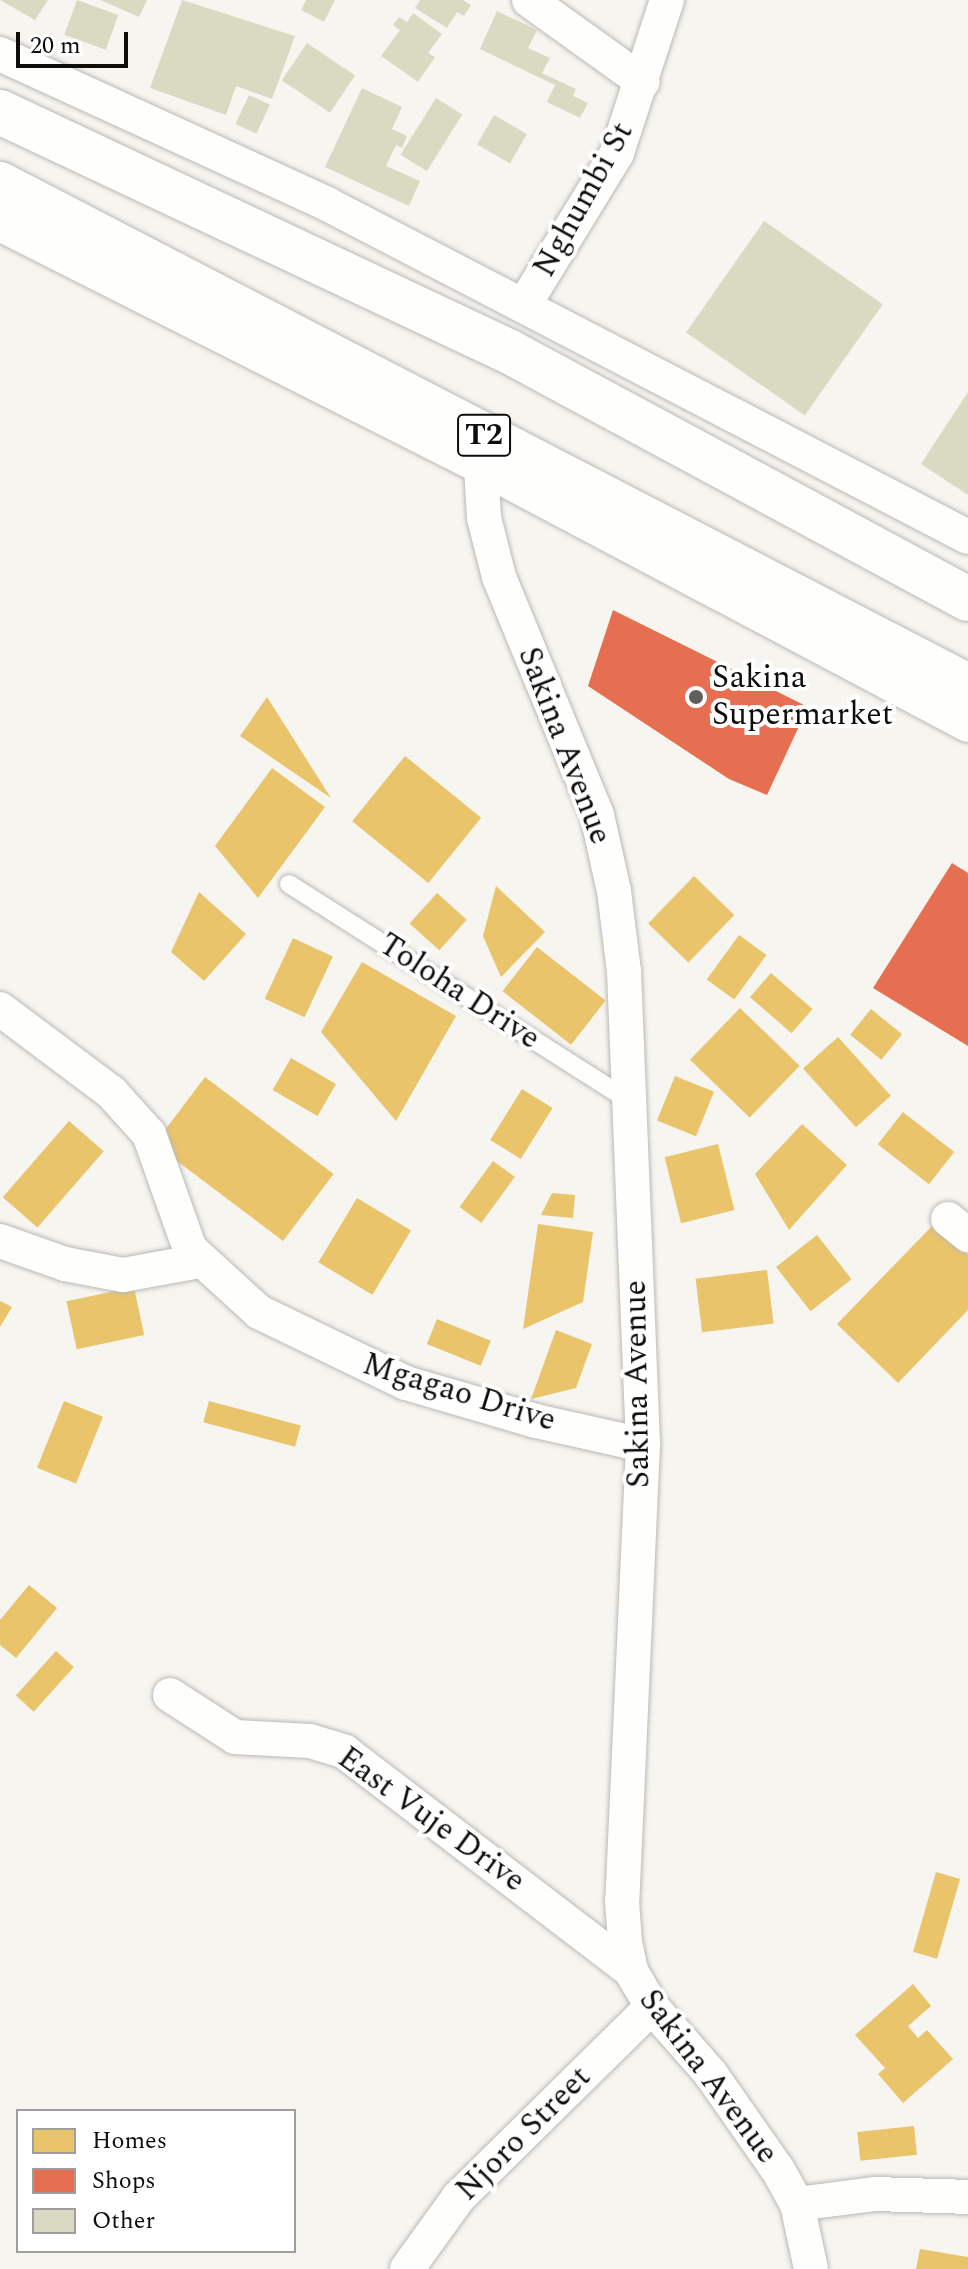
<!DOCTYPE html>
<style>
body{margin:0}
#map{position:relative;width:968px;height:2269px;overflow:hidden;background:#f7f5f0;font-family:Spectral,serif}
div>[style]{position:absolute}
.homes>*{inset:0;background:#e9c46a;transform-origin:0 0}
.shops>*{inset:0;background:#e76f51}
.building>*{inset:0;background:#dadac3;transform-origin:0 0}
.roads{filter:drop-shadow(0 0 2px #bab9b5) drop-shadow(0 0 2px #bab9b5)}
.service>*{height:18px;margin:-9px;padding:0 9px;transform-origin:9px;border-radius:9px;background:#fefefd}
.minor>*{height:34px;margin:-17px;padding:0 17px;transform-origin:17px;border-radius:17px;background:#fefefd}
.trunk>*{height:44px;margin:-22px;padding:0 22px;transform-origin:22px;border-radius:22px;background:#fefefd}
.dots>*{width:22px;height:22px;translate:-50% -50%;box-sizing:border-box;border:4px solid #fff;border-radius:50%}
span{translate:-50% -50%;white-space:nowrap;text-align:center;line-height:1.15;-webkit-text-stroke:8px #fff;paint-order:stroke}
.shield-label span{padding:2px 6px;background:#fff;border:2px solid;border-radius:6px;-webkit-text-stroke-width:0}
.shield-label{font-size:30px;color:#0f0d0a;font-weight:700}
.street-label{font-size:32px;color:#0f0d0a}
.poi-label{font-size:32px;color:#0f0d0a}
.left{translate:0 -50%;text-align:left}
.legend{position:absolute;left:16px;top:2109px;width:280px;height:144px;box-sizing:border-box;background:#fff;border:2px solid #9f9e9d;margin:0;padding:10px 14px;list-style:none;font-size:24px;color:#0f0d0a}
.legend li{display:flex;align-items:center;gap:16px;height:40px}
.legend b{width:40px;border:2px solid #9f9e9d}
.scale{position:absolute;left:16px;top:32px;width:112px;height:36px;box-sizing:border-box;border:4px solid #0f0d0a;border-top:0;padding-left:10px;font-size:24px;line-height:28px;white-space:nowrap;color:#0f0d0a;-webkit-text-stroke:6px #fff;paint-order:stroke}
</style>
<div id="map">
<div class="homes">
<i style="clip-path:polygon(267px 697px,331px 798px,240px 736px)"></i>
<i style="left:405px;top:756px;width:98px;height:84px;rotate:39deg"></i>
<i style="clip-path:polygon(272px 768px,325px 807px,258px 898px,215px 846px)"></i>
<i style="left:694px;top:876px;width:56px;height:66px;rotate:44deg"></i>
<i style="clip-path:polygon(496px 886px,545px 932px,501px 977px,483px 936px)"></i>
<i style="clip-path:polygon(199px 892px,246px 934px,204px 981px,171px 952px)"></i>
<i style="left:437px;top:893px;width:40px;height:41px;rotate:42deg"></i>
<i style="left:739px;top:935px;width:34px;height:55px;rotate:36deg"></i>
<i style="left:293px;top:938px;width:44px;height:67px;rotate:25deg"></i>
<i style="left:537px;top:947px;width:87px;height:56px;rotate:38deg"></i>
<i style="clip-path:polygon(362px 962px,456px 1016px,396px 1121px,321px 1032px)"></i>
<i style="left:771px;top:973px;width:55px;height:32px;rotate:41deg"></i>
<i style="left:740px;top:1008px;width:83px;height:72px;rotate:44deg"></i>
<i style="left:871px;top:1009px;width:40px;height:33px;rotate:39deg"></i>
<i style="left:838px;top:1037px;width:79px;height:47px;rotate:48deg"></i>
<i style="left:291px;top:1058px;width:52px;height:37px;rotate:30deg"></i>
<i style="left:675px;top:1076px;width:42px;height:48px;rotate:22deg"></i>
<i style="left:205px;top:1077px;width:161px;height:84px;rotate:37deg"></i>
<i style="left:522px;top:1089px;width:36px;height:60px;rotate:32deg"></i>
<i style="left:903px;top:1112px;width:65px;height:41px;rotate:38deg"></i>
<i style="left:69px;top:1121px;width:46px;height:101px;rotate:41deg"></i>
<i style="clip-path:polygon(802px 1124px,847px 1165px,789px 1230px,755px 1174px)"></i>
<i style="left:718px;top:1144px;width:68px;height:55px;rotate:76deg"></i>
<i style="left:493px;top:1161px;width:27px;height:57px;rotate:36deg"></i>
<i style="clip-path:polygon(552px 1193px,575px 1195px,573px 1218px,541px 1215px)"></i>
<i style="left:357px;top:1198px;width:63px;height:75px;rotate:31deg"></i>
<i style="clip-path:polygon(935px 1223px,968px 1255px,968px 1310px,898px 1383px,837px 1324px)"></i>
<i style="clip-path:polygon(538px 1224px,593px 1232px,583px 1302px,523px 1329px)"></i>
<i style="left:817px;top:1235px;width:56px;height:52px;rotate:52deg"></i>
<i style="left:767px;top:1270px;width:54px;height:72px;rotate:83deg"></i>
<i style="left:134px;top:1287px;width:49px;height:69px;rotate:78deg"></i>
<i style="clip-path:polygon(0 1301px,12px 1307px,0 1327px)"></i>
<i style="left:437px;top:1319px;width:58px;height:27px;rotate:22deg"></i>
<i style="clip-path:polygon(556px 1330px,592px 1344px,576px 1388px,531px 1399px)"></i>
<i style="left:64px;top:1401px;width:42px;height:72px;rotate:22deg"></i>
<i style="left:209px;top:1401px;width:95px;height:22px;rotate:15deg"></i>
<i style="clip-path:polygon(29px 1585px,57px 1608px,16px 1658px,0 1645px,0 1620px)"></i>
<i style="left:56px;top:1651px;width:24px;height:60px;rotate:42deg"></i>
<i style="left:936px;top:1872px;width:25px;height:83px;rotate:16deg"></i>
<i style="clip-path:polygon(913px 1984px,931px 2006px,908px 2026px,918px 2038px,927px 2030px,953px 2059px,903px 2103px,878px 2074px,885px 2068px,855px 2035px)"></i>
<i style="left:914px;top:2126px;width:29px;height:57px;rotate:84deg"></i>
<i style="clip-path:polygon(920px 2249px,968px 2257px,968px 2269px,916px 2269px)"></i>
</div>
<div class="shops">
<i style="clip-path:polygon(613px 610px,808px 707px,767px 795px,729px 779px,588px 686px)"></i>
<i style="clip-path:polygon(952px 863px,968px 873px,968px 1046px,873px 988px)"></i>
</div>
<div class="building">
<i style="clip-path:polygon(0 0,48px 0,35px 20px)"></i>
<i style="left:77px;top:0;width:44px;height:37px;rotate:20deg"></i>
<i style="clip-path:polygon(100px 0,147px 0,139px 17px)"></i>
<i style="clip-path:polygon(182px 0,295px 36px,272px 99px,236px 86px,226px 115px,150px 88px)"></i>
<i style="clip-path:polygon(306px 0,335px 0,324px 22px,301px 10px)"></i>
<i style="clip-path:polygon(420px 0,463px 0,471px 5px,464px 16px,457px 12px,447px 28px,415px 8px)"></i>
<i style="clip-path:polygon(497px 11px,537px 30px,528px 48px,550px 58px,542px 73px,576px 89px,573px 96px,588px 103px,580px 118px,547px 102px,555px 85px,480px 49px)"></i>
<i style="clip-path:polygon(413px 13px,442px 34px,428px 53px,435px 57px,418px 82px,381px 56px,400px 30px,393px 25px,399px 17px,407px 22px)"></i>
<i style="left:307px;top:43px;width:58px;height:45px;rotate:34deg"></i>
<i style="clip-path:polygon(362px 88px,402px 107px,392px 129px,407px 136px,402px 148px,396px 145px,386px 166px,420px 181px,409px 206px,325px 167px)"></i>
<i style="left:249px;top:95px;width:23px;height:32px;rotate:25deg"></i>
<i style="left:436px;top:98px;width:31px;height:67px;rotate:32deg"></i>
<i style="left:494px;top:115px;width:38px;height:34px;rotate:30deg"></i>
<i style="left:764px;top:221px;width:145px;height:136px;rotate:35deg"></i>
<i style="clip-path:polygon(968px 392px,968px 495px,921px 464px)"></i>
</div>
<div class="roads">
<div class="service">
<i style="left:289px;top:884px;width:403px;rotate:32.5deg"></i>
</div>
<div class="minor">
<i style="left:529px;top:0;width:140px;rotate:35.7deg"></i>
<i style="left:0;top:54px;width:360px;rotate:24.6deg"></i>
<i style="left:327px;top:204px;width:722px;rotate:27.45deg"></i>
<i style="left:0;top:224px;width:539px;rotate:26.8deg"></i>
<i style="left:481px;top:467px;width:551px;rotate:27.91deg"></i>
<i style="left:524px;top:305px;width:178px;rotate:-58.5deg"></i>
<i style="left:617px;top:153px;width:161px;rotate:-71.9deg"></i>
<i style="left:481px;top:467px;width:51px;rotate:86.6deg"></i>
<i style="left:484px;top:518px;width:61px;rotate:75.7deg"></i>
<i style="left:499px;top:577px;width:257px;rotate:67.6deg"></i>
<i style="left:597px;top:815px;width:78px;rotate:77.4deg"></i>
<i style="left:614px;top:891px;width:81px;rotate:82.9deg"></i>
<i style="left:624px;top:971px;width:474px;rotate:87.7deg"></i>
<i style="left:643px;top:1445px;width:456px;rotate:92.6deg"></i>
<i style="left:622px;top:1901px;width:41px;rotate:85.8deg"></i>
<i style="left:625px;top:1942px;width:30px;rotate:78deg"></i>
<i style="left:631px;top:1971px;width:42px;rotate:59.7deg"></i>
<i style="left:652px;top:2007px;width:88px;rotate:48.7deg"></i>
<i style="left:710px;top:2073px;width:118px;rotate:55deg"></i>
<i style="left:778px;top:2170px;width:39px;rotate:61deg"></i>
<i style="left:797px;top:2204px;width:66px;rotate:77.8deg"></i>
<i style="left:0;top:1009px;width:139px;rotate:36.8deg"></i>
<i style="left:111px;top:1092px;width:57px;rotate:47.9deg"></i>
<i style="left:149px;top:1134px;width:122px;rotate:70.4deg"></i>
<i style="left:190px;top:1249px;width:93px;rotate:42.4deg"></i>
<i style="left:259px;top:1312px;width:163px;rotate:25.8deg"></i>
<i style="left:406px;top:1383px;width:135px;rotate:16.3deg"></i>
<i style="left:536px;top:1421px;width:110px;rotate:12.6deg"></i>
<i style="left:948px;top:1219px;width:26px;rotate:39deg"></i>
<i style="left:0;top:1241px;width:69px;rotate:19.5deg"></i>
<i style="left:65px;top:1264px;width:59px;rotate:10.7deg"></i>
<i style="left:123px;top:1275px;width:78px;rotate:-10.3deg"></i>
<i style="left:170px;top:1695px;width:77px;rotate:32.9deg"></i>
<i style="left:235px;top:1737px;width:75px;rotate:3.1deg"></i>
<i style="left:310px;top:1741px;width:37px;rotate:17deg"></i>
<i style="left:345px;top:1752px;width:360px;rotate:37.4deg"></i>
<i style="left:797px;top:2204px;width:79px;rotate:-7.3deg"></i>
<i style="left:875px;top:2194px;width:93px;rotate:1.8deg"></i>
<i style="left:407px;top:2269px;width:89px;rotate:-54.2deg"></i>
<i style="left:459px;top:2197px;width:271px;rotate:-44.6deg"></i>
</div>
<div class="trunk">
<i style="left:0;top:112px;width:564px;rotate:25.2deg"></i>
<i style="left:510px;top:352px;width:520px;rotate:28.34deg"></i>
<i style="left:0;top:184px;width:1090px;rotate:27.41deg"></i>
</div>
</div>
<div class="dots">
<i style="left:696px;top:697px;background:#605e5a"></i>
</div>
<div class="shield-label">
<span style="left:484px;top:435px">T2</span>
</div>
<div class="street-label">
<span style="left:584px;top:200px;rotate:-61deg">Nghumbi St</span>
<span style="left:564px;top:746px;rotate:69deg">Sakina Avenue</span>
<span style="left:459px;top:992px;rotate:33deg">Toloha Drive</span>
<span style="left:638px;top:1384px;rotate:-91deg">Sakina Avenue</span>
<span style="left:459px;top:1393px;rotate:17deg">Mgagao Drive</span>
<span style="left:431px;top:1820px;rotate:36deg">East Vuje Drive</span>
<span style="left:708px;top:2077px;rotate:53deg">Sakina Avenue</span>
<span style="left:524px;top:2134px;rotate:-45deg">Njoro Street</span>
</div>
<div class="poi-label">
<span class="left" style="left:712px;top:697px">Sakina<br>Supermarket</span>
</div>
<ul class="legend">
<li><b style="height:22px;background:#e9c46a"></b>Homes</li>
<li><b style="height:22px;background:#e76f51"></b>Shops</li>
<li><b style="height:22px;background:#dadac3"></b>Other</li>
</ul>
<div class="scale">20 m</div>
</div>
